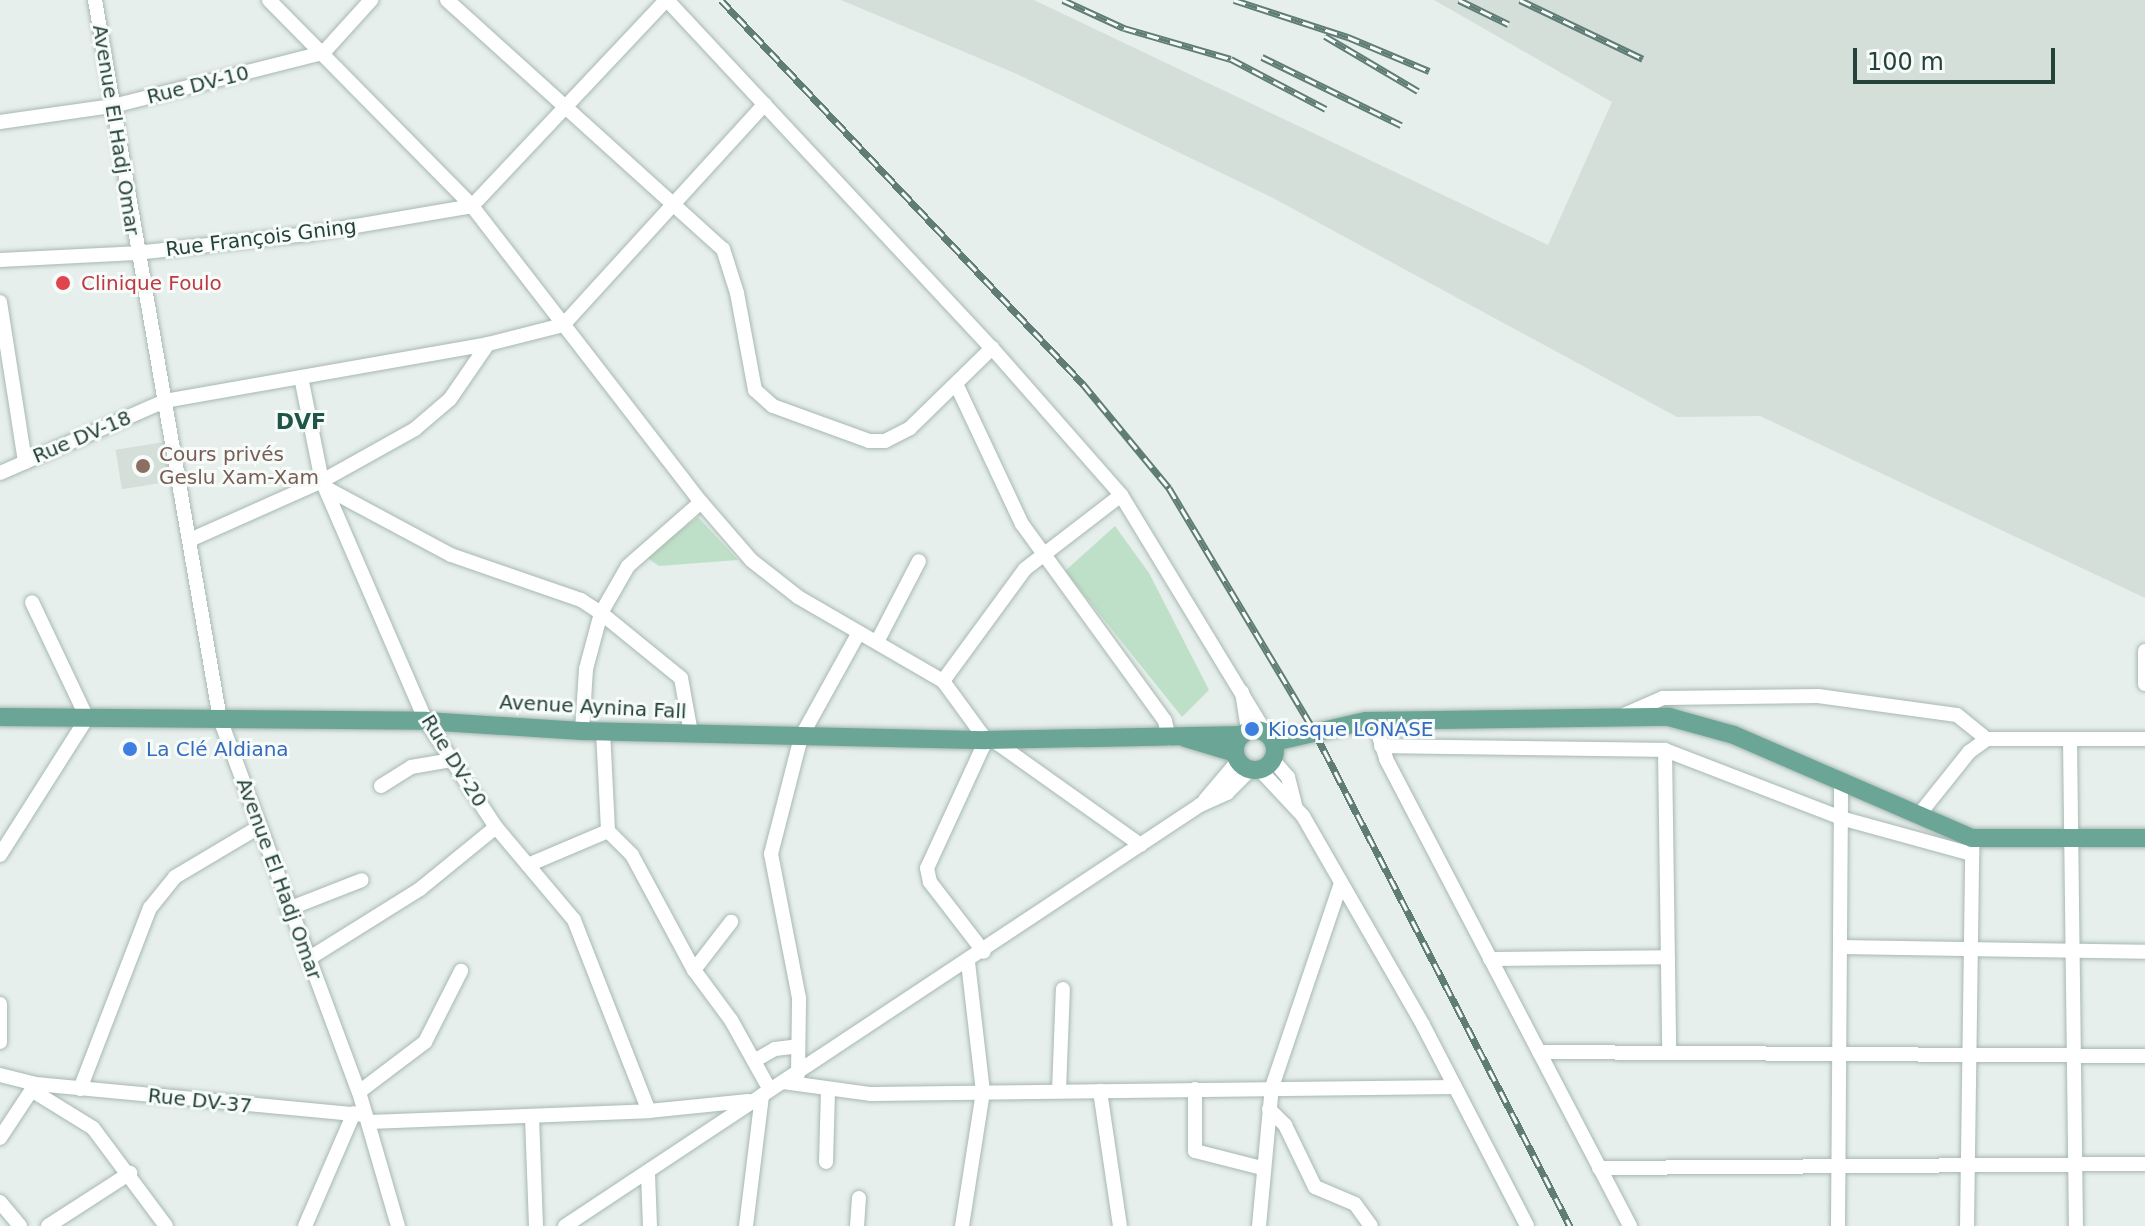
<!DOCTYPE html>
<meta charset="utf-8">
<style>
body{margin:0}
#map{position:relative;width:2145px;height:1226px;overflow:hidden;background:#e6efeb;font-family:"DejaVu Sans",sans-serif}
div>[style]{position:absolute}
.built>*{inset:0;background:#d4dfda;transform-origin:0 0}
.green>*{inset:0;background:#bfe0c8}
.roads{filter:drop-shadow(0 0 2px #a8b8b2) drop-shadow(0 0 2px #a8b8b2)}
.minor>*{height:14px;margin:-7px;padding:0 7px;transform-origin:7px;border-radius:7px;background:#fff}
.major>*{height:18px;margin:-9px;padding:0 9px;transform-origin:9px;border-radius:9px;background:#6aa596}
.major>.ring{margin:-9px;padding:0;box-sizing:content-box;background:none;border:18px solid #6aa596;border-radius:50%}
.rail>*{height:7px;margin-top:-3.5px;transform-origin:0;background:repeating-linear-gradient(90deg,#f7fbf9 0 12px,#5f7d75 0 24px);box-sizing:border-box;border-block:2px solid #5f7d75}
.dots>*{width:22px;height:22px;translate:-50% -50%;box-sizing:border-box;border:4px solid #f7fbf9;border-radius:50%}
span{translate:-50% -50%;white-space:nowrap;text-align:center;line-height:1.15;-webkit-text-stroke:6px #f7fbf9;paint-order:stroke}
.street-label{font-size:20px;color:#24423a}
.health-label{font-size:20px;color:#be3a42}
.left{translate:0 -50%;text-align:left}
.education-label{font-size:20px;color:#785e54}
.shop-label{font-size:20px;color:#366cbe}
.neighbourhood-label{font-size:22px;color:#1f5548;font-weight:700}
.scale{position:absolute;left:1853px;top:48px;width:202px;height:36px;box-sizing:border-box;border:4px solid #24423a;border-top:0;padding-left:10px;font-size:24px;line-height:28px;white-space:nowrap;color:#24423a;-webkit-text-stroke:6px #f7fbf9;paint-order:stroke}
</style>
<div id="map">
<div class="built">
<i style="clip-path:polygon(841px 0,1034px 0,1548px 245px,1612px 102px,1434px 0,2145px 0,2145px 598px,1760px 416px,1677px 417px,1273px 198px,1019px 75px)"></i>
<i style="left:164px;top:442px;width:40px;height:49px;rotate:81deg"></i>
</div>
<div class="green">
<i style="clip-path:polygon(698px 517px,738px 560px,659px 566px,646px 557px)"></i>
<i style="clip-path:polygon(1115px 526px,1149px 573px,1209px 690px,1182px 717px,1065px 571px)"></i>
</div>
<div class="roads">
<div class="minor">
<i style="left:95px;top:0;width:730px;rotate:80.14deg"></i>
<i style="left:220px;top:719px;width:398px;rotate:69.6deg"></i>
<i style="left:359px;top:1092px;width:140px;rotate:73.8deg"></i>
<i style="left:269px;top:0;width:289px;rotate:45.4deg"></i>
<i style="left:472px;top:206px;width:374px;rotate:52.3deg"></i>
<i style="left:701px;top:502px;width:77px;rotate:49.2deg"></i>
<i style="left:751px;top:560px;width:60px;rotate:38.2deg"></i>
<i style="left:798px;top:597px;width:168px;rotate:30.1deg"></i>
<i style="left:943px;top:681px;width:73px;rotate:53.9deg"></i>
<i style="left:986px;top:740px;width:141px;rotate:114.7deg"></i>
<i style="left:927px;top:868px;width:14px;rotate:78deg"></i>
<i style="left:930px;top:882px;width:88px;rotate:52.4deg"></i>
<i style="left:447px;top:0;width:372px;rotate:42.1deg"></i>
<i style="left:723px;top:249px;width:46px;rotate:72.3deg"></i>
<i style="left:737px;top:293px;width:99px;rotate:79.5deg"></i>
<i style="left:755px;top:390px;width:24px;rotate:42deg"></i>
<i style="left:773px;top:406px;width:102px;rotate:20deg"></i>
<i style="left:869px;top:441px;width:16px"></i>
<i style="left:885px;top:441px;width:28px;rotate:-27deg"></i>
<i style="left:910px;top:428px;width:115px;rotate:-44.3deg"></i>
<i style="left:667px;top:0;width:476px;rotate:47deg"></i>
<i style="left:992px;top:348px;width:196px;rotate:48.7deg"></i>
<i style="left:1121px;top:495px;width:277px;rotate:58.7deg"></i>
<i style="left:0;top:122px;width:114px;rotate:-8.1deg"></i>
<i style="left:113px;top:106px;width:217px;rotate:-14.2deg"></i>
<i style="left:323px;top:53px;width:72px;rotate:-47.8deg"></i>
<i style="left:0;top:260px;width:136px;rotate:-2.9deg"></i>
<i style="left:136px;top:253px;width:174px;rotate:-6.3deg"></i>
<i style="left:309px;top:234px;width:165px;rotate:-9.7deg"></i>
<i style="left:472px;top:206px;width:283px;rotate:-46.7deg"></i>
<i style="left:0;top:302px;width:162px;rotate:81.1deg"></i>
<i style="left:301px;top:377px;width:106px;rotate:78.6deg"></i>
<i style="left:322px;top:481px;width:107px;rotate:-29.2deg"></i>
<i style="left:415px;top:429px;width:46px;rotate:-40.6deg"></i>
<i style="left:450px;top:399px;width:67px;rotate:-55.4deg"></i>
<i style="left:957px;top:386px;width:153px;rotate:64.8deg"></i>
<i style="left:1022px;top:524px;width:243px;rotate:54deg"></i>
<i style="left:1165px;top:721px;width:18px;rotate:77deg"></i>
<i style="left:0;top:473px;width:180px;rotate:-23.6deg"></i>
<i style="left:165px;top:401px;width:328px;rotate:-10deg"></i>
<i style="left:488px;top:344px;width:77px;rotate:-14.2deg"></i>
<i style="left:563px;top:325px;width:299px;rotate:-47.6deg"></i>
<i style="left:326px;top:488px;width:142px;rotate:28.2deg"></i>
<i style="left:451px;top:555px;width:138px;rotate:19.1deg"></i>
<i style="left:581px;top:600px;width:24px;rotate:33deg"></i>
<i style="left:601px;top:613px;width:103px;rotate:39.1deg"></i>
<i style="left:681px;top:678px;width:56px;rotate:79.7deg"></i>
<i style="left:192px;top:539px;width:142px;rotate:-24deg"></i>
<i style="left:322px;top:481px;width:262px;rotate:66.6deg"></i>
<i style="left:426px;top:721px;width:127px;rotate:56.6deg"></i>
<i style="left:496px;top:827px;width:121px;rotate:50deg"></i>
<i style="left:574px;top:920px;width:205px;rotate:68.6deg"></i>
<i style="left:877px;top:642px;width:91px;rotate:-62.6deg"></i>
<i style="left:2145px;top:651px;width:33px;rotate:90deg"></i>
<i style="left:943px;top:681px;width:139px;rotate:-53.8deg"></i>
<i style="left:1025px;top:569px;width:121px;rotate:-37.6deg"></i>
<i style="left:1242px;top:692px;width:39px;rotate:81deg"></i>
<i style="left:1624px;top:715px;width:43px;rotate:-23.6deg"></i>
<i style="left:1663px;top:698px;width:155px;rotate:-0.7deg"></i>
<i style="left:1818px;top:696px;width:140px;rotate:7.8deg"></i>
<i style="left:1957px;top:715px;width:38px;rotate:39deg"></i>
<i style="left:1987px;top:739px;width:22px;rotate:144deg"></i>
<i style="left:1969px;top:752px;width:82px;rotate:128.6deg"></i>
<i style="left:1374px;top:721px;width:40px;rotate:72deg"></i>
<i style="left:1386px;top:759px;width:527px;rotate:62.41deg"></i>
<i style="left:582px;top:731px;width:62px;rotate:-86.3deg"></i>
<i style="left:586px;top:669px;width:58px;rotate:-75deg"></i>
<i style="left:601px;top:613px;width:54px;rotate:-60.1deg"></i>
<i style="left:628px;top:566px;width:97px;rotate:-41.2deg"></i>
<i style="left:603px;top:731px;width:100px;rotate:87.1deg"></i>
<i style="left:608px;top:831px;width:34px;rotate:45deg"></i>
<i style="left:632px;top:855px;width:131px;rotate:61.7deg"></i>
<i style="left:694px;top:970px;width:62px;rotate:53.5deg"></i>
<i style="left:731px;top:1020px;width:80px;rotate:60.9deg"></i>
<i style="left:1987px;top:739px;width:158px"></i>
<i style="left:2070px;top:739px;width:487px;rotate:89.3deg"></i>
<i style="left:993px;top:740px;width:181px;rotate:35.4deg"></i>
<i style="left:1381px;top:746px;width:284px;rotate:0.8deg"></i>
<i style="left:1665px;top:750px;width:189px;rotate:21.1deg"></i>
<i style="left:1841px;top:818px;width:136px;rotate:15.4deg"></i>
<i style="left:1665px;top:750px;width:303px;rotate:89.2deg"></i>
<i style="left:1273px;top:760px;width:23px;rotate:49deg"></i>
<i style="left:1288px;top:777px;width:29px;rotate:76deg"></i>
<i style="left:1260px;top:770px;width:63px;rotate:46.9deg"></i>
<i style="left:1303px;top:816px;width:241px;rotate:60.1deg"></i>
<i style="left:1423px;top:1025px;width:226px;rotate:62.6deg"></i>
<i style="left:381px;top:786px;width:36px;rotate:-32deg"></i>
<i style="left:411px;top:767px;width:42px;rotate:-9.7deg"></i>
<i style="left:1205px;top:800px;width:51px;rotate:-49.8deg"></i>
<i style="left:0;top:855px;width:162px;rotate:-57.6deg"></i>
<i style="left:87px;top:718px;width:128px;rotate:-115.4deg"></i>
<i style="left:528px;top:865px;width:87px;rotate:-23deg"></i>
<i style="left:288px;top:909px;width:79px;rotate:-21.4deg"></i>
<i style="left:1840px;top:947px;width:305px;rotate:0.9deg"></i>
<i style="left:308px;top:959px;width:132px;rotate:-32deg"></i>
<i style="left:420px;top:889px;width:98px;rotate:-39.2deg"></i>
<i style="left:1490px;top:959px;width:178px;rotate:-0.6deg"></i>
<i style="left:694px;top:970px;width:61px;rotate:-52.4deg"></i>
<i style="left:0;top:1004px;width:38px;rotate:90deg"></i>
<i style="left:1539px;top:1052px;width:606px;rotate:0.38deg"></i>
<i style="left:754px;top:1061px;width:24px;rotate:-30deg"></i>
<i style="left:775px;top:1049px;width:23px;rotate:-7deg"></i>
<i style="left:798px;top:1074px;width:76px;rotate:-89.2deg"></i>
<i style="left:799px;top:998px;width:147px;rotate:-101deg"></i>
<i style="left:771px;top:854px;width:121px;rotate:-75.6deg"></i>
<i style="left:801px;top:737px;width:118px;rotate:-61deg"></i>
<i style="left:0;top:1075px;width:36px;rotate:14deg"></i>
<i style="left:35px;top:1084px;width:332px;rotate:5.4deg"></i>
<i style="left:783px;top:1082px;width:89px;rotate:7.8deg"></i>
<i style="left:871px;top:1094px;width:584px;rotate:-0.69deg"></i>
<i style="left:80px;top:1089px;width:194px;rotate:-68.9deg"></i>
<i style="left:150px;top:908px;width:40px;rotate:-51deg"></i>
<i style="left:175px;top:877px;width:98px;rotate:-30.8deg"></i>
<i style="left:1195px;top:1089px;width:62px;rotate:90deg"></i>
<i style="left:1195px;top:1151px;width:69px;rotate:14.2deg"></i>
<i style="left:33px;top:1091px;width:70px;rotate:31.7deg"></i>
<i style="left:93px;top:1128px;width:122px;rotate:53.3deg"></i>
<i style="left:1059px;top:1091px;width:102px;rotate:-87.8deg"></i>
<i style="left:1100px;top:1091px;width:136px;rotate:81.6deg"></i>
<i style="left:359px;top:1092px;width:83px;rotate:-37.1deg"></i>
<i style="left:425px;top:1042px;width:80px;rotate:-63.1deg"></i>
<i style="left:1269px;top:1109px;width:23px;rotate:45deg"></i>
<i style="left:1285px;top:1125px;width:69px;rotate:64.2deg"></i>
<i style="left:1315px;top:1187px;width:43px;rotate:23deg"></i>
<i style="left:1355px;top:1204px;width:27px;rotate:54deg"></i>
<i style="left:532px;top:1117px;width:109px;rotate:87.9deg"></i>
<i style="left:369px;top:1122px;width:280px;rotate:-2.2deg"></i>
<i style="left:649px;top:1111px;width:100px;rotate:-5.8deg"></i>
<i style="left:0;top:1138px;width:64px;rotate:-56.6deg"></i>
<i style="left:826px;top:1162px;width:73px;rotate:-88.4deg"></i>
<i style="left:1599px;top:1168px;width:546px;rotate:-0.42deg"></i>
<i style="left:648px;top:1174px;width:52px;rotate:87.8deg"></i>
<i style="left:0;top:1202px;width:31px;rotate:50deg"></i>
<i style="left:48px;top:1226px;width:98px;rotate:-32.9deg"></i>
<i style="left:305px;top:1226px;width:123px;rotate:-66.6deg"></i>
<i style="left:565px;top:1226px;width:762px;rotate:-33.54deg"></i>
<i style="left:1200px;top:805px;width:30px;rotate:-24deg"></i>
<i style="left:1227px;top:793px;width:33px;rotate:-45deg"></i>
<i style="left:746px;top:1226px;width:132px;rotate:-83deg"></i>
<i style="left:857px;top:1226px;width:28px;rotate:-86deg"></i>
<i style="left:962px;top:1226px;width:136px;rotate:-81.1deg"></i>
<i style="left:983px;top:1092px;width:130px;rotate:-96.6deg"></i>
<i style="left:1259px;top:1226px;width:140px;rotate:-84.7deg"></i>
<i style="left:1272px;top:1087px;width:212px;rotate:-71.3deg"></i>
<i style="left:1838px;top:1226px;width:442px;rotate:-89.6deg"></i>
<i style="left:1967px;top:1226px;width:380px;rotate:-89.2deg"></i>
</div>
<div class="major">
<i style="left:0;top:717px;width:426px;rotate:0.5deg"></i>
<i style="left:426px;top:721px;width:156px;rotate:3.7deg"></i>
<i style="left:582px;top:731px;width:404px;rotate:1.3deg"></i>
<i style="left:986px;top:740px;width:256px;rotate:-1.1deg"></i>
<i class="ring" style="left:1235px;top:730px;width:22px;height:22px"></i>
<i style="left:1185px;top:738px;width:52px;rotate:16.7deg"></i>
<i style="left:1274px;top:742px;width:94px;rotate:-12.9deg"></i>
<i style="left:1366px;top:721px;width:303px;rotate:-0.8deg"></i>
<i style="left:1669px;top:717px;width:67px;rotate:15.5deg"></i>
<i style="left:1734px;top:735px;width:259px;rotate:23.4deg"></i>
<i style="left:1972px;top:838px;width:173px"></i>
</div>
</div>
<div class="rail">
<i style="left:721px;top:0;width:528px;rotate:46.69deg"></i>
<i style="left:1083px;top:384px;width:135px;rotate:50.4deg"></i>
<i style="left:1169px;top:488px;width:281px;rotate:59.1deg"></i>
<i style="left:1313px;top:729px;width:560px;rotate:62.66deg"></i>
<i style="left:1063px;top:0;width:67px;rotate:24.7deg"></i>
<i style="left:1124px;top:28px;width:111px;rotate:16.2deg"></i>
<i style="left:1231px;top:59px;width:107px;rotate:27.8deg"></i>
<i style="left:1234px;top:0;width:120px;rotate:18deg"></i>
<i style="left:1348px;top:37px;width:88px;rotate:22.8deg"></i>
<i style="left:1459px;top:0;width:55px;rotate:26.1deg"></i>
<i style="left:1520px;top:0;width:136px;rotate:25.6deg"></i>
<i style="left:1325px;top:36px;width:108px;rotate:30.6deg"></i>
<i style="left:1262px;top:57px;width:155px;rotate:26.1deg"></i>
</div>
<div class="dots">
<i style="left:63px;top:283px;background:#e0444e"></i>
<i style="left:143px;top:466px;background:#8d6e63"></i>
<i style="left:1252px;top:729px;background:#3f7fe0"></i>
<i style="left:130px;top:749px;background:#3f7fe0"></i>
</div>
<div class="street-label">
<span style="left:198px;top:85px;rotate:-14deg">Rue DV-10</span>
<span style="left:116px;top:130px;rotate:81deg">Avenue El Hadj Omar</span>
<span style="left:261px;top:238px;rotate:-7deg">Rue François Gning</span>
<span style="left:82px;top:437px;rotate:-23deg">Rue DV-18</span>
<span style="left:593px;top:707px;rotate:3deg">Avenue Aynina Fall</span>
<span style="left:454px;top:761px;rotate:58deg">Rue DV-20</span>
<span style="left:279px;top:879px;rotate:70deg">Avenue El Hadj Omar</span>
<span style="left:200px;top:1101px;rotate:6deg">Rue DV-37</span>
</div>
<div class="health-label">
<span class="left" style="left:81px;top:283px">Clinique Foulo</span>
</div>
<div class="education-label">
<span class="left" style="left:159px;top:466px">Cours privés<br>Geslu Xam-Xam</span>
</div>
<div class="shop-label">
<span class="left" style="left:1268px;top:729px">Kiosque LONASE</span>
<span class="left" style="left:146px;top:749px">La Clé Aldiana</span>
</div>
<div class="neighbourhood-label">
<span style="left:301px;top:422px">DVF</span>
</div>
<div class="scale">100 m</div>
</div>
